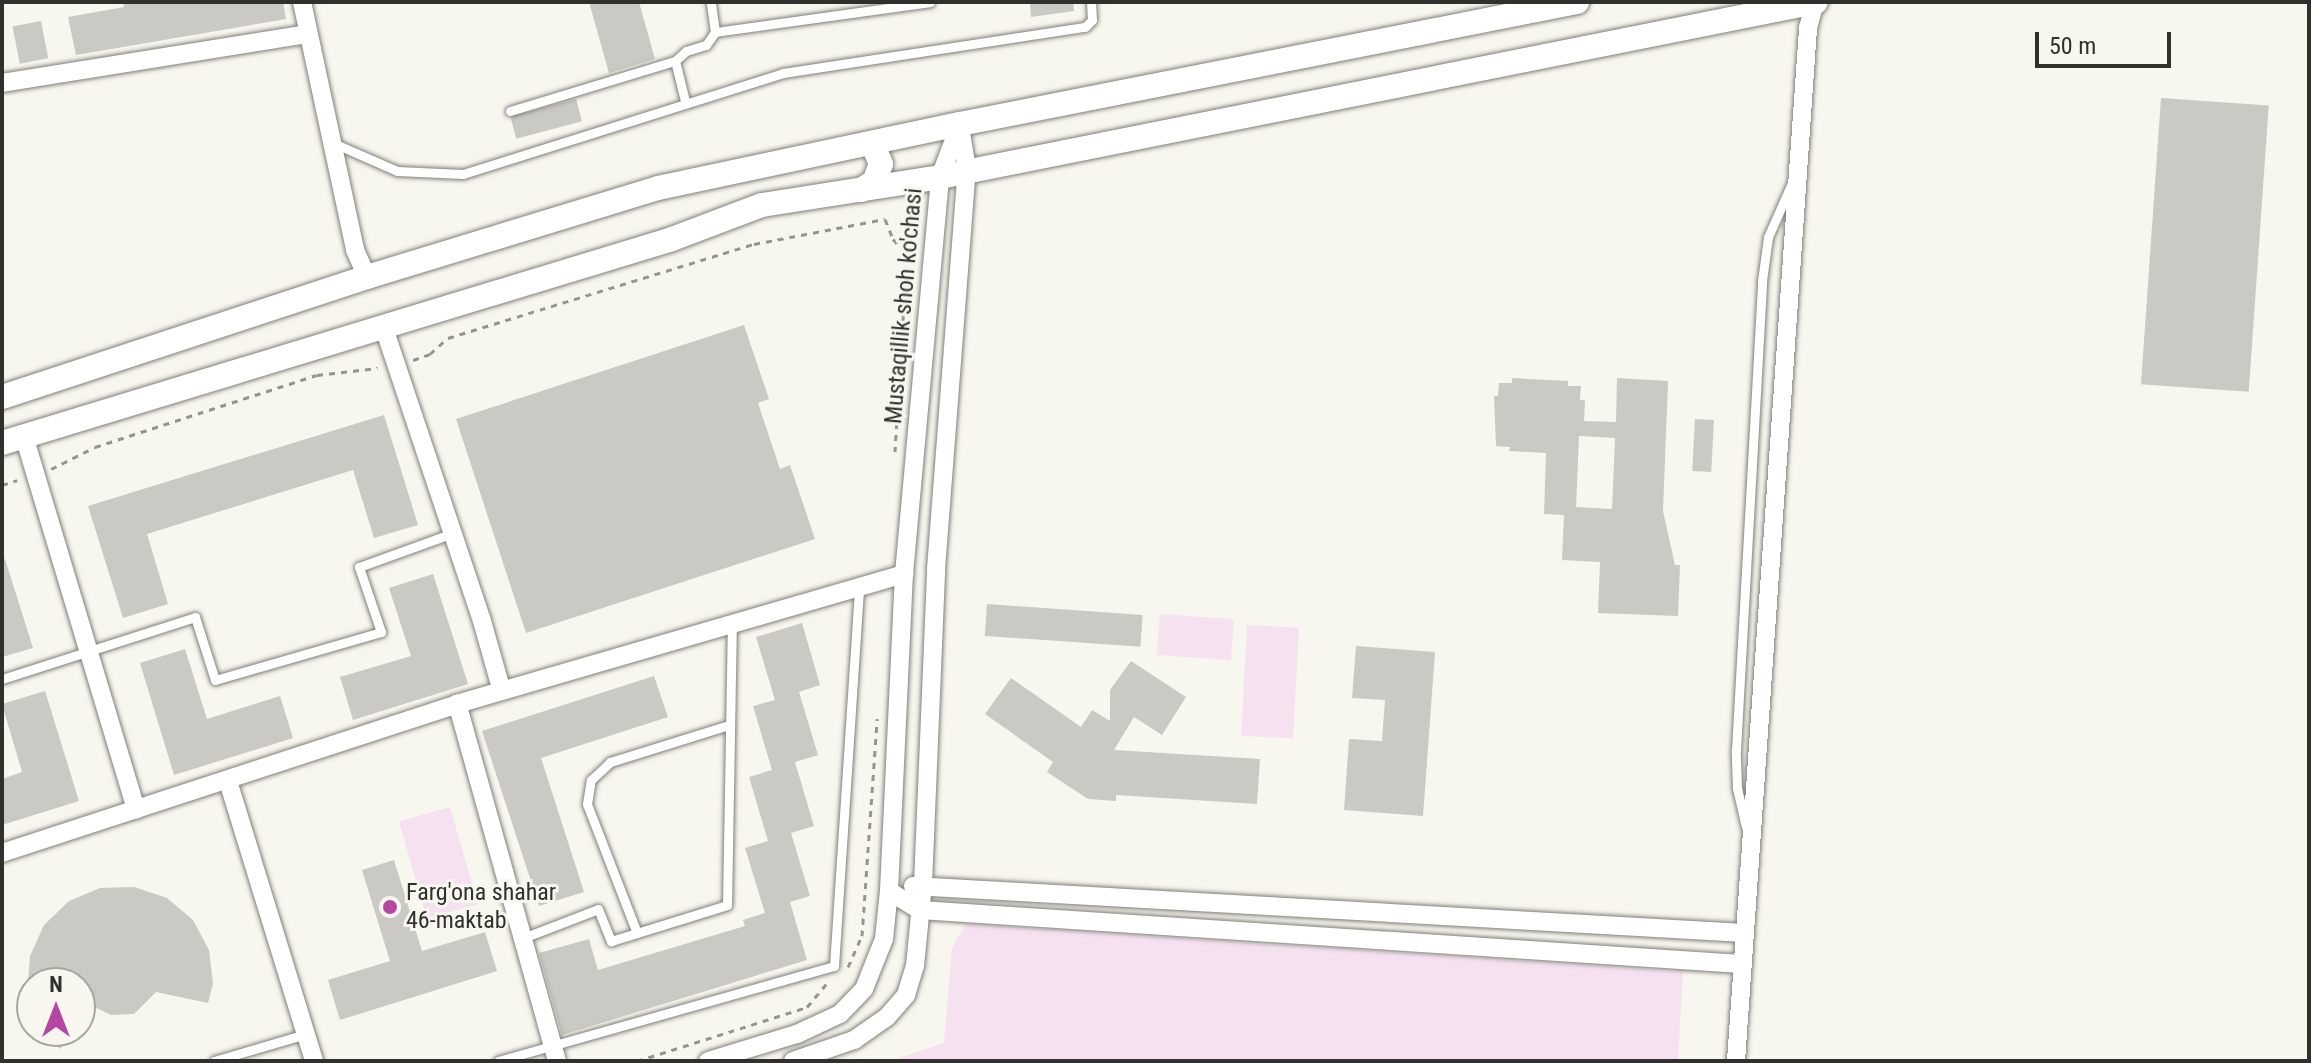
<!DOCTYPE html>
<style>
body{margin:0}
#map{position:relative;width:2311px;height:1063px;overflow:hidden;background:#f7f6ef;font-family:"Roboto Condensed",sans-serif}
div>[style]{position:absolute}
.green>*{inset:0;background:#f5e1f0;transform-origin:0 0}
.building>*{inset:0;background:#cac9c3;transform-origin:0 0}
.path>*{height:3px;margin-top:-1.5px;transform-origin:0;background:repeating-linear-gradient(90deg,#959590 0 6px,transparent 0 12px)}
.roads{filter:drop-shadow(0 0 2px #807f79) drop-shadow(0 0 2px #807f79)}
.lane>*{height:9px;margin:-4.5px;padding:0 4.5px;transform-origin:4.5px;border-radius:4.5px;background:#fff}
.street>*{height:18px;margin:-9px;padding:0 9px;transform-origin:9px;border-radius:9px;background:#fff}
.secondary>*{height:24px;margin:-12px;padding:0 12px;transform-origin:12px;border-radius:12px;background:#fff}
.dots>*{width:22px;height:22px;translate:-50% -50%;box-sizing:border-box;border:4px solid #f7f6ef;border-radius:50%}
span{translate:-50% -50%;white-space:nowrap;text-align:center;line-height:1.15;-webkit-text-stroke:6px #f7f6ef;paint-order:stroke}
.street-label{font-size:24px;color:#30302d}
.poi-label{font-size:24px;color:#30302d}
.left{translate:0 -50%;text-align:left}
.frame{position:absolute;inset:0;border:4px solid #30302d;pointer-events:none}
.north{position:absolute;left:16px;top:967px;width:80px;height:80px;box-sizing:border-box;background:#f7f6ef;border:2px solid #a7a7a1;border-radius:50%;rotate:0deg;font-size:22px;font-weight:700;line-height:32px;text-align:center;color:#30302d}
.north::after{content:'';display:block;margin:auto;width:28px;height:36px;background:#b646a2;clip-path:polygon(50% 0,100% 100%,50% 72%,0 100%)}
.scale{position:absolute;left:2035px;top:32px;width:136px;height:36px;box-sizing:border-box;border:4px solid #30302d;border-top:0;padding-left:10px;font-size:24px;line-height:28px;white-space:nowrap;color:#30302d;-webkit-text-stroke:6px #f7f6ef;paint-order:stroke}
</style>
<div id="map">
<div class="green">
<i style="left:1160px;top:614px;width:74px;height:41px;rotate:4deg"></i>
<i style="left:1247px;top:625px;width:52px;height:111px;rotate:3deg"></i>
<i style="left:450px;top:807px;width:101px;height:53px;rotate:74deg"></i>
<i style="clip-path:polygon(966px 924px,1683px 972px,1678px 1061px,891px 1061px,944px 1043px,952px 948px)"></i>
</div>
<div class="building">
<i style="clip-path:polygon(123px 2px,283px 2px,286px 19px,76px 55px,68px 17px,124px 7px)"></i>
<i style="clip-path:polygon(589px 2px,639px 2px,655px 59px,609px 73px)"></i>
<i style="clip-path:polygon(1030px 2px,1073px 2px,1074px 11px,1031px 17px)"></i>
<i style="left:41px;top:21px;width:38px;height:29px;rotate:79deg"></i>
<i style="left:2161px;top:98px;width:108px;height:287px;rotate:4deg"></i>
<i style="left:576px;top:99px;width:23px;height:68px;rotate:75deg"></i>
<i style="clip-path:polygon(744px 325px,769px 399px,758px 403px,780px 469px,790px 465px,815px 539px,526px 633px,456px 419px)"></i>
<i style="clip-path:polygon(evenodd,1512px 378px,1568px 381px,1568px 386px,1581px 386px,1580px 400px,1585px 400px,1584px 421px,1616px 422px,1617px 378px,1668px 381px,1663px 511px,1675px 565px,1680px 565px,1678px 616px,1598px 613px,1600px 562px,1562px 560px,1564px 515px,1544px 514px,1546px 453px,1509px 451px,1510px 447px,1496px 446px,1494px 396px,1498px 396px,1499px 383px,1512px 383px,1512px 378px,1579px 436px,1615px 438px,1612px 509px,1576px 507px,1579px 436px)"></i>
<i style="clip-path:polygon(384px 415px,418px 525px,374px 538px,353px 470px,147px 534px,168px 604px,123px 618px,88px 506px)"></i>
<i style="left:1695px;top:419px;width:19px;height:52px;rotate:3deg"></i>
<i style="clip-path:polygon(5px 559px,33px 648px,2px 657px,2px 560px)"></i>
<i style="clip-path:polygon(433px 574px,468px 684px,353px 720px,340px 677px,411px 656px,389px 588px)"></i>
<i style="left:987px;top:604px;width:156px;height:32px;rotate:4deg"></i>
<i style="clip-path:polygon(802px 623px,820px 685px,799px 692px,818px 755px,795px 762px,814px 826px,791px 833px,810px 896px,790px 902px,807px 960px,562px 1035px,539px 953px,589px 939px,598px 970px,745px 926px,743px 920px,765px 913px,745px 848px,768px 841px,749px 777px,772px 770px,753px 706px,775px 700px,756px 637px)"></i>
<i style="clip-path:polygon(1356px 646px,1435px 652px,1423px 816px,1344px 810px,1349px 739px,1382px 741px,1385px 700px,1352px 698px)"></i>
<i style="clip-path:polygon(185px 649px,207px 719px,280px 696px,293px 738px,174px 775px,140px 663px)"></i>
<i style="clip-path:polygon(1131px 661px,1186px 697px,1162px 735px,1134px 717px,1114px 750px,1260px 759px,1257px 804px,1116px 795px,1116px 801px,1088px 799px,1047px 772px,1053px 762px,985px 714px,1011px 678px,1081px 727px,1092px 710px,1110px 721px,1110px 690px)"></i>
<i style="clip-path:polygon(654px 676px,668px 717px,541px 758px,584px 892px,539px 906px,482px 731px)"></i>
<i style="clip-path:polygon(45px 691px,79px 801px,2px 825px,2px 779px,22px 772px,2px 704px)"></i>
<i style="clip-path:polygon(394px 860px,422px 951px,485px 932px,497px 971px,340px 1020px,328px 980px,390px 961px,362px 870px)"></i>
<i style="clip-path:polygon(134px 887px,167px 898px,193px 920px,209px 950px,213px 984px,208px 1003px,156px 992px,134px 1014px,111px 1015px,97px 1008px,80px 1027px,80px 983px,28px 983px,30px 956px,44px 925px,69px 901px,100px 888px)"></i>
<i style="clip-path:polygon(45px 1031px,76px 1031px,60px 1049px)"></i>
</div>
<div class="path">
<i style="left:413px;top:360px;width:18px;rotate:-19deg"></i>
<i style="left:430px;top:354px;width:24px;rotate:-42deg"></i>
<i style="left:448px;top:338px;width:320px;rotate:-17.1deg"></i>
<i style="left:754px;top:244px;width:133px;rotate:-10.8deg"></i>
<i style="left:885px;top:219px;width:22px;rotate:68deg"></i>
<i style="left:893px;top:239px;width:21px;rotate:49deg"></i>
<i style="left:907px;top:255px;width:197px;rotate:93.5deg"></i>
<i style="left:51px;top:469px;width:49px;rotate:-26.6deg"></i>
<i style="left:95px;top:447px;width:233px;rotate:-18deg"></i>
<i style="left:317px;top:375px;width:61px;rotate:-6.5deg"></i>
<i style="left:2px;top:485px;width:16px;rotate:-18deg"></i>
<i style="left:848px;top:967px;width:34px;rotate:-66deg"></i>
<i style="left:862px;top:936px;width:218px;rotate:-86deg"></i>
<i style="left:637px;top:1061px;width:178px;rotate:-17.6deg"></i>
<i style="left:807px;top:1007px;width:34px;rotate:-50deg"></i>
</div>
<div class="roads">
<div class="lane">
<i style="left:715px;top:32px;width:217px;rotate:-7.9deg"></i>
<i style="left:685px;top:101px;width:41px;rotate:-104deg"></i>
<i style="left:675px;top:61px;width:15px;rotate:-42deg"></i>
<i style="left:686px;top:51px;width:21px;rotate:-17deg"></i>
<i style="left:706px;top:45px;width:16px;rotate:-55deg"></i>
<i style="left:715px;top:32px;width:30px;rotate:-98deg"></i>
<i style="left:510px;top:111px;width:172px;rotate:-16.9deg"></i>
<i style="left:331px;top:142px;width:72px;rotate:23.7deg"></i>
<i style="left:397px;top:171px;width:66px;rotate:2.6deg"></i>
<i style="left:463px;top:174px;width:336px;rotate:-17.5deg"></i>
<i style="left:783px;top:73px;width:305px;rotate:-8.7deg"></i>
<i style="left:1085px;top:27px;width:10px;rotate:-45deg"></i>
<i style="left:1092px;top:20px;width:18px;rotate:-93deg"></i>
<i style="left:2px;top:679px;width:203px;rotate:-17.8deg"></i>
<i style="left:195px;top:617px;width:66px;rotate:72.4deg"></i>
<i style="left:215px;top:680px;width:173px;rotate:-16.1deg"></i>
<i style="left:381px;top:632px;width:69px;rotate:-108.7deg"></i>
<i style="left:359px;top:567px;width:100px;rotate:-19.9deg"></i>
<i style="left:1746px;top:827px;width:40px;rotate:-103deg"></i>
<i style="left:1737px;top:788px;width:38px;rotate:-92deg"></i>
<i style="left:1736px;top:750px;width:470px;rotate:-86.8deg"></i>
<i style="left:1762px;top:281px;width:44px;rotate:-82.2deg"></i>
<i style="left:1768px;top:237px;width:57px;rotate:-66.1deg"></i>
<i style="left:637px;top:933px;width:138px;rotate:-111.2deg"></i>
<i style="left:587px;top:804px;width:24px;rotate:-81deg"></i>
<i style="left:591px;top:780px;width:26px;rotate:-43deg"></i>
<i style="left:610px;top:762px;width:125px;rotate:-17.3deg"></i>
<i style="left:523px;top:938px;width:80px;rotate:-21.1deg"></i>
<i style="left:598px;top:909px;width:35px;rotate:68deg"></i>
<i style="left:611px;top:941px;width:121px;rotate:-17.2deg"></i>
<i style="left:727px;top:905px;width:281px;rotate:-89deg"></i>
<i style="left:214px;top:1061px;width:96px;rotate:-16.4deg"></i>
<i style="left:498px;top:1061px;width:349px;rotate:-15.8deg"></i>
<i style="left:834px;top:966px;width:379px;rotate:-86.2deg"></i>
</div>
<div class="street">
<i style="left:302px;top:2px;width:254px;rotate:77.9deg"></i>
<i style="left:355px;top:250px;width:30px;rotate:66deg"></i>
<i style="left:2px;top:83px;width:309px;rotate:-9.1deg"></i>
<i style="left:383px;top:325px;width:312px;rotate:71.5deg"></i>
<i style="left:482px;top:621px;width:70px;rotate:74.2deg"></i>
<i style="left:24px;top:436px;width:390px;rotate:73.3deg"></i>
<i style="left:228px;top:781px;width:293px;rotate:72.9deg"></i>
<i style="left:2px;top:853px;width:479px;rotate:-18.1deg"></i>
<i style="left:913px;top:886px;width:833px;rotate:3.23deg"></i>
<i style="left:889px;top:891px;width:36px;rotate:32deg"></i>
<i style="left:920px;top:910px;width:823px;rotate:3.76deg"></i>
<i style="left:557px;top:1061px;width:371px;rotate:-105.6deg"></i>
<i style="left:457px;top:704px;width:466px;rotate:-16.2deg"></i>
<i style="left:708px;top:1061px;width:93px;rotate:-16.9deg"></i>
<i style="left:797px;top:1034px;width:47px;rotate:-24.9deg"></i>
<i style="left:840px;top:1014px;width:35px;rotate:-46deg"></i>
<i style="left:864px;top:989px;width:54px;rotate:-68.2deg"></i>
<i style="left:884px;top:939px;width:48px;rotate:-84.1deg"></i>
<i style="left:889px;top:891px;width:317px;rotate:-87.3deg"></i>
<i style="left:904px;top:574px;width:399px;rotate:-84.8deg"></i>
<i style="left:940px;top:177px;width:57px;rotate:-69.3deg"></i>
<i style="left:793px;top:1061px;width:65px;rotate:-19deg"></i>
<i style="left:854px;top:1040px;width:40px;rotate:-34.9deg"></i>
<i style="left:887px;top:1017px;width:29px;rotate:-49deg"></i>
<i style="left:906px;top:995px;width:30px;rotate:-73deg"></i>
<i style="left:915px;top:966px;width:82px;rotate:-84.4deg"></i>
<i style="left:923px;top:884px;width:315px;rotate:-87.6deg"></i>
<i style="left:936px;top:569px;width:401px;rotate:-85.6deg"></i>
<i style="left:967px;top:169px;width:43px;rotate:-99.5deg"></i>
<i style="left:1736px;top:1061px;width:1036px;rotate:-86.01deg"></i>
<i style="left:1808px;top:28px;width:27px;rotate:-75deg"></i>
</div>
<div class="secondary">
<i style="left:861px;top:190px;width:15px;rotate:-32deg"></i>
<i style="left:874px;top:182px;width:19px;rotate:-69deg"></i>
<i style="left:881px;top:164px;width:23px;rotate:-113deg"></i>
<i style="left:2px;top:397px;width:384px;rotate:-18.2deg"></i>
<i style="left:367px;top:277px;width:304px;rotate:-17deg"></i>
<i style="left:658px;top:188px;width:309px;rotate:-12deg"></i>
<i style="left:960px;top:124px;width:629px;rotate:-11.18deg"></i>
<i style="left:2px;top:443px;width:700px;rotate:-16.93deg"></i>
<i style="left:672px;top:239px;width:96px;rotate:-20.7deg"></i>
<i style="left:762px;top:205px;width:180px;rotate:-8.9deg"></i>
<i style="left:940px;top:177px;width:893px;rotate:-11.3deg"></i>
</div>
</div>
<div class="dots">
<i style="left:390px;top:907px;background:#b646a2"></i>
</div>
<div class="street-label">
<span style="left:904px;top:306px;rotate:-85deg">Mustaqillik shoh ko'chasi</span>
</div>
<div class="poi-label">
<span class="left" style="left:406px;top:907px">Farg'ona shahar<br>46-maktab</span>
</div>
<div class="frame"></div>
<div class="north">N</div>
<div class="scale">50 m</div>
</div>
